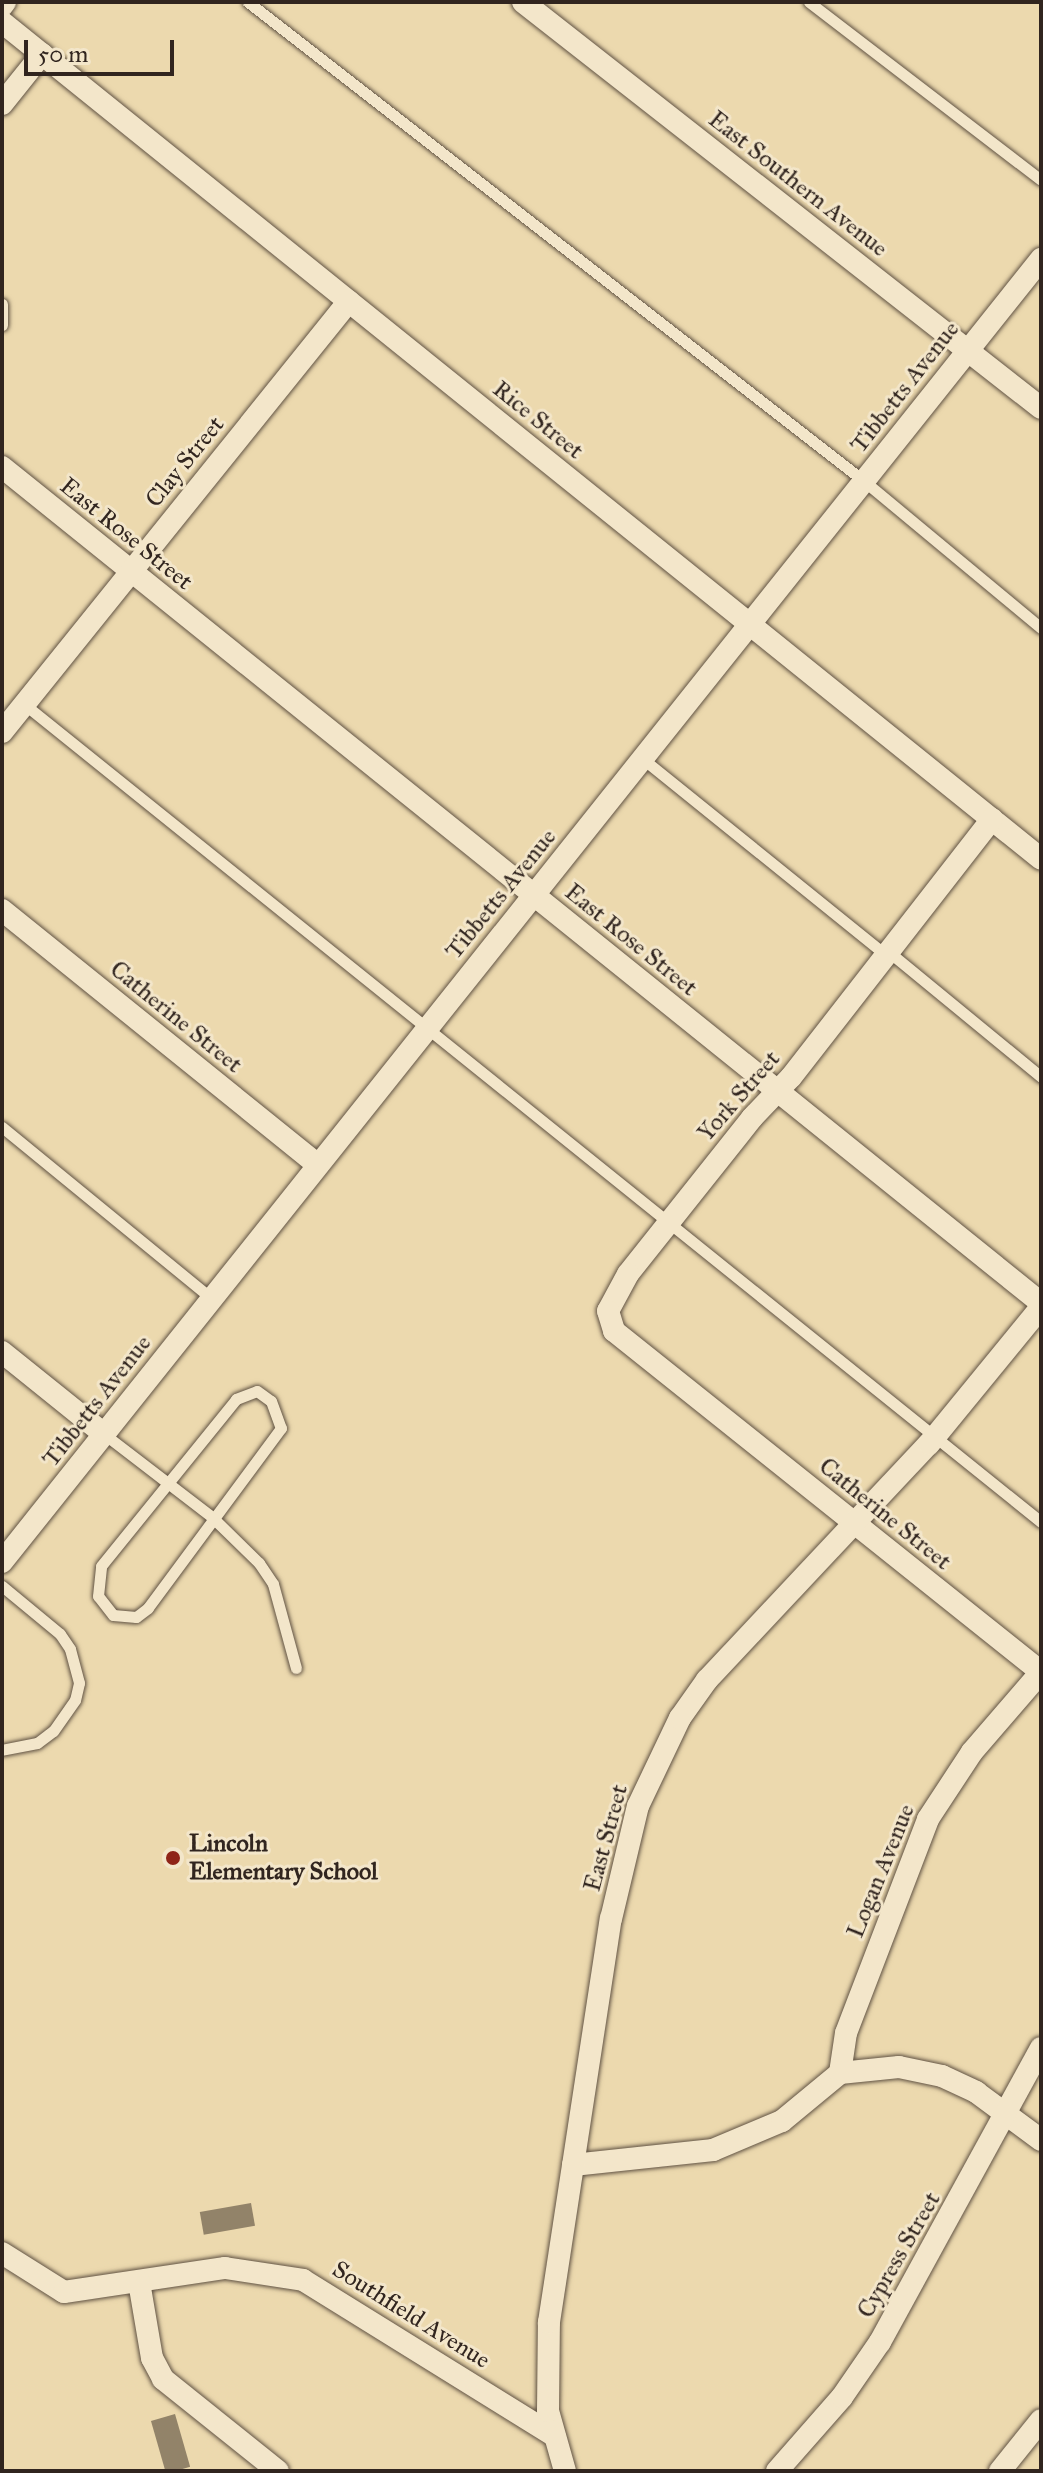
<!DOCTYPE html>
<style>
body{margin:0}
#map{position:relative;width:1043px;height:2473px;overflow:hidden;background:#ecd9ae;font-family:"IM FELL Great Primer",serif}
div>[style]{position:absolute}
.building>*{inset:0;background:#928369;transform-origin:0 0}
.roads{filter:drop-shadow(0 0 2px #605243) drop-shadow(0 0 2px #605243)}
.lane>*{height:11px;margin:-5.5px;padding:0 5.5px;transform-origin:5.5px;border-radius:5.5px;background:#f3e6ca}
.street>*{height:22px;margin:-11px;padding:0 11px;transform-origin:11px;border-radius:11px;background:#f3e6ca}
.dots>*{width:22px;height:22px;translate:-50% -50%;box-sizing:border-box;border:4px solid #f3e6ca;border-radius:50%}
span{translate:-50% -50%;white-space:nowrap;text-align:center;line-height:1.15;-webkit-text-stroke:6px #f3e6ca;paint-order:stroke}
.street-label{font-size:24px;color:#31251f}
.poi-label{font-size:24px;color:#31251f;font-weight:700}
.left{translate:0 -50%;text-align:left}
.frame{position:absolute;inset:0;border:4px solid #31251f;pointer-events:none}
.scale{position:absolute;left:24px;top:40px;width:150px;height:36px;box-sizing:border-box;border:4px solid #31251f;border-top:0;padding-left:10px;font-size:24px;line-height:28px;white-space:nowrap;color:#31251f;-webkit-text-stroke:6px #f3e6ca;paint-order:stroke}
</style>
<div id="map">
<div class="building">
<i style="left:251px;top:2203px;width:23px;height:52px;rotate:80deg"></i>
<i style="left:175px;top:2414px;width:55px;height:25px;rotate:74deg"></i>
</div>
<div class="roads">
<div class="lane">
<i style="left:248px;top:2px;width:780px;rotate:37.87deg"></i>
<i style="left:864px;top:481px;width:230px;rotate:39.7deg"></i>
<i style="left:809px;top:2px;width:292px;rotate:37.5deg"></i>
<i style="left:2px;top:304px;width:21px;rotate:90deg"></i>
<i style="left:24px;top:704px;width:1305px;rotate:38.81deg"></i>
<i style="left:643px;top:759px;width:312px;rotate:38.9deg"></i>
<i style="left:889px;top:952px;width:197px;rotate:39.4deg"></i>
<i style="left:2px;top:1127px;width:270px;rotate:39.3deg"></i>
<i style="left:257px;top:1391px;width:17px;rotate:36deg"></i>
<i style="left:271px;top:1401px;width:29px;rotate:70deg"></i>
<i style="left:281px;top:1428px;width:224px;rotate:126.5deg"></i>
<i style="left:148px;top:1608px;width:15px;rotate:143deg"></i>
<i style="left:136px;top:1617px;width:23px;rotate:-175deg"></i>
<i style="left:113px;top:1615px;width:24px;rotate:-128deg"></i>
<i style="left:98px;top:1596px;width:30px;rotate:-84deg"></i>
<i style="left:101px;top:1566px;width:215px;rotate:-51deg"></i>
<i style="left:236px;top:1399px;width:22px;rotate:-21deg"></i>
<i style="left:104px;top:1434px;width:136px;rotate:37.5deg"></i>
<i style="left:212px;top:1517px;width:66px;rotate:44.4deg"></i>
<i style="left:259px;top:1563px;width:25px;rotate:56deg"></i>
<i style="left:273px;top:1584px;width:87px;rotate:74.7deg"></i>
<i style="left:2px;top:1586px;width:75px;rotate:39.6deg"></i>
<i style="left:60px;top:1634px;width:18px;rotate:56deg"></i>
<i style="left:70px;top:1649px;width:35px;rotate:75deg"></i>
<i style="left:79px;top:1683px;width:17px;rotate:103deg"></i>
<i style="left:75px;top:1700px;width:38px;rotate:125deg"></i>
<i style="left:53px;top:1731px;width:20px;rotate:143deg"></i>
<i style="left:37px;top:1743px;width:36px;rotate:169deg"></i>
</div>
<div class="street">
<i style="left:523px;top:2px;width:658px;rotate:38.09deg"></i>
<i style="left:2px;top:6px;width:5px;rotate:-53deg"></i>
<i style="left:2px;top:22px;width:1334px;rotate:38.85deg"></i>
<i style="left:2px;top:104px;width:64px;rotate:-51.3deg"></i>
<i style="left:2px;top:467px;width:1334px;rotate:38.82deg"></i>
<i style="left:2px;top:732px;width:553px;rotate:-51.16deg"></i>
<i style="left:992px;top:819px;width:327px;rotate:127.9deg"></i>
<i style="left:791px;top:1077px;width:57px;rotate:133.6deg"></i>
<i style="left:752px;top:1118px;width:199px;rotate:128.5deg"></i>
<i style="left:628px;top:1274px;width:42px;rotate:118.4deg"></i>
<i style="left:608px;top:1311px;width:21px;rotate:73deg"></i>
<i style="left:614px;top:1331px;width:546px;rotate:38.61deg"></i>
<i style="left:2px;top:910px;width:405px;rotate:38.9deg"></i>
<i style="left:2px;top:1352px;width:131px;rotate:38.8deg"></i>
<i style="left:2px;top:1562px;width:1667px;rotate:-51.43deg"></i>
<i style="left:840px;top:2073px;width:40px;rotate:-81.5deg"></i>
<i style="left:846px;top:2033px;width:229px;rotate:-69deg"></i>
<i style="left:928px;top:1819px;width:80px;rotate:-56.7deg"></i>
<i style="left:972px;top:1752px;width:106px;rotate:-49.2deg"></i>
<i style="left:573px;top:2165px;width:141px;rotate:-6.1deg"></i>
<i style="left:713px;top:2150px;width:75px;rotate:-22.8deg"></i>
<i style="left:782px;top:2121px;width:75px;rotate:-39.6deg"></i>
<i style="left:840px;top:2073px;width:59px;rotate:-5.8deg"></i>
<i style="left:899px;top:2067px;width:44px;rotate:11.8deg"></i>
<i style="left:942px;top:2076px;width:38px;rotate:25deg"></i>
<i style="left:976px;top:2092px;width:81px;rotate:36.4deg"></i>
<i style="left:2px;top:2253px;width:73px;rotate:32.2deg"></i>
<i style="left:64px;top:2292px;width:163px;rotate:-8.5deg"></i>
<i style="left:225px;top:2268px;width:79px;rotate:8.7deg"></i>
<i style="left:303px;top:2280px;width:296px;rotate:31.8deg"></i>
<i style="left:139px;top:2282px;width:77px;rotate:80.3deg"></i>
<i style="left:152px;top:2358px;width:24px;rotate:62deg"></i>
<i style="left:163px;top:2379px;width:147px;rotate:38.7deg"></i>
<i style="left:565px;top:2471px;width:62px;rotate:-105.8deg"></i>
<i style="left:548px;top:2411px;width:89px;rotate:-89.4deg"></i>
<i style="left:549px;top:2322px;width:408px;rotate:-81.3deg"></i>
<i style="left:611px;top:1919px;width:116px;rotate:-76.6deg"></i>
<i style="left:638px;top:1806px;width:98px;rotate:-64.5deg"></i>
<i style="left:680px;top:1718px;width:47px;rotate:-54.6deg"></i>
<i style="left:707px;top:1680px;width:324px;rotate:-46.8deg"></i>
<i style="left:929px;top:1444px;width:177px;rotate:-50.7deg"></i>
<i style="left:777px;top:2471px;width:98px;rotate:-48.7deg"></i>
<i style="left:842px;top:2397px;width:67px;rotate:-55.4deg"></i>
<i style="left:880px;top:2342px;width:335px;rotate:-61.3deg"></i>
<i style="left:1000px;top:2471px;width:65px;rotate:-51.2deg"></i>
</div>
</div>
<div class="dots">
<i style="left:173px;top:1858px;background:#8f2418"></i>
</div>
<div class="street-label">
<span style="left:798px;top:184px;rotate:38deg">East Southern Avenue</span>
<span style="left:905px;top:387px;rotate:-52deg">Tibbetts Avenue</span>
<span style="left:538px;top:420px;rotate:39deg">Rice Street</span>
<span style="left:185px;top:462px;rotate:-51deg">Clay Street</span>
<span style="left:126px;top:534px;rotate:39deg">East Rose Street</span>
<span style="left:501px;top:894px;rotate:-51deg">Tibbetts Avenue</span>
<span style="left:631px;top:940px;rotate:39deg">East Rose Street</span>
<span style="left:176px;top:1017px;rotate:39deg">Catherine Street</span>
<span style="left:739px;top:1096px;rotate:-49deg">York Street</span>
<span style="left:97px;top:1401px;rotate:-52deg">Tibbetts Avenue</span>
<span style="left:885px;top:1514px;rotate:39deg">Catherine Street</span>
<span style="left:606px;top:1838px;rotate:-75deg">East Street</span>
<span style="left:881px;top:1871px;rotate:-68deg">Logan Avenue</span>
<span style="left:899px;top:2255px;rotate:-60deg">Cypress Street</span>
<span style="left:411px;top:2315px;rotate:32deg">Southfield Avenue</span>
</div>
<div class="poi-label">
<span class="left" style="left:189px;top:1858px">Lincoln<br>Elementary School</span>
</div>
<div class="frame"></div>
<div class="scale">50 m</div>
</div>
